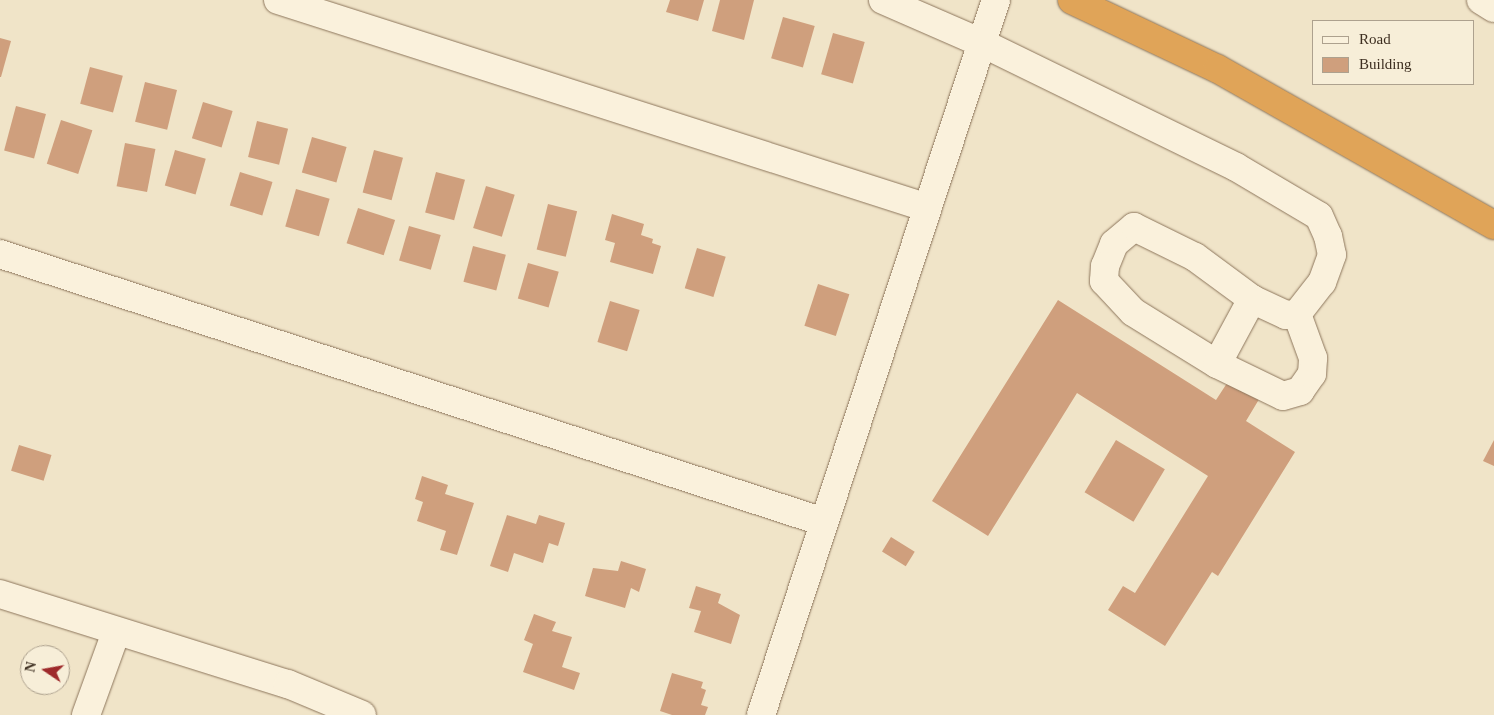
<!DOCTYPE html>
<style>
body{margin:0}
#map{position:relative;width:1494px;height:715px;overflow:hidden;background:#f0e4c8;font-family:"Times New Roman",serif}
div>[style]{position:absolute}
.building>*{inset:0;background:#cf9f7d;transform-origin:0 0}
.roads{filter:drop-shadow(0 0 1px #8d765c) drop-shadow(0 0 1px #8d765c)}
.minor>*{height:28px;margin:-14px;padding:0 14px;transform-origin:14px;border-radius:14px;background:#faf1dc}
.highway>*{height:28px;margin:-14px;padding:0 14px;transform-origin:14px;border-radius:14px;background:#e0a458}
span{translate:-50% -50%;white-space:nowrap;text-align:center;line-height:1.15;-webkit-text-stroke:4px #f7eed8;paint-order:stroke}
.legend{position:absolute;left:1312px;top:20px;width:162px;height:65px;box-sizing:border-box;background:#f7eed8;border:1px solid #ada18e;margin:0;padding:6px 9px;list-style:none;font-size:15px;color:#3d2e20}
.legend li{display:flex;align-items:center;gap:10px;height:25px}
.legend b{width:25px;border:1px solid #ada18e}
.north{position:absolute;left:20px;top:645px;width:50px;height:50px;box-sizing:border-box;background:#f7eed8;border:1px solid #ada18e;border-radius:50%;rotate:282deg;font-size:14px;font-weight:700;line-height:20px;text-align:center;color:#3d2e20}
.north::after{content:'';display:block;margin:auto;width:18px;height:22px;background:#9e2a2b;clip-path:polygon(50% 0,100% 100%,50% 72%,0 100%)}
</style>
<div id="map">
<div class="building">
<i style="clip-path:polygon(670px 0,704px 0,698px 21px,666px 12px)"></i>
<i style="clip-path:polygon(720px 0,754px 0,744px 40px,712px 31px)"></i>
<i style="left:783px;top:17px;width:33px;height:43px;rotate:16deg"></i>
<i style="left:833px;top:33px;width:33px;height:43px;rotate:16deg"></i>
<i style="clip-path:polygon(0 38px,11px 41px,1px 77px,0 77px)"></i>
<i style="left:90px;top:67px;width:34px;height:38px;rotate:15deg"></i>
<i style="left:145px;top:82px;width:33px;height:41px;rotate:14deg"></i>
<i style="left:203px;top:102px;width:31px;height:38px;rotate:17deg"></i>
<i style="left:16px;top:106px;width:31px;height:46px;rotate:15deg"></i>
<i style="left:61px;top:120px;width:33px;height:46px;rotate:18deg"></i>
<i style="left:257px;top:121px;width:32px;height:37px;rotate:14deg"></i>
<i style="left:312px;top:137px;width:36px;height:37px;rotate:16deg"></i>
<i style="left:125px;top:143px;width:31px;height:44px;rotate:11deg"></i>
<i style="left:175px;top:150px;width:32px;height:37px;rotate:16deg"></i>
<i style="left:374px;top:150px;width:30px;height:44px;rotate:15deg"></i>
<i style="left:240px;top:172px;width:34px;height:35px;rotate:17deg"></i>
<i style="left:436px;top:172px;width:30px;height:42px;rotate:15deg"></i>
<i style="left:486px;top:186px;width:30px;height:44px;rotate:17deg"></i>
<i style="left:296px;top:189px;width:35px;height:39px;rotate:16deg"></i>
<i style="left:548px;top:204px;width:30px;height:47px;rotate:14deg"></i>
<i style="left:358px;top:208px;width:39px;height:37px;rotate:18deg"></i>
<i style="clip-path:polygon(612px 214px,644px 224px,641px 235px,653px 239px,652px 243px,661px 246px,653px 274px,610px 262px,615px 243px,605px 240px)"></i>
<i style="left:409px;top:226px;width:33px;height:36px;rotate:16deg"></i>
<i style="left:473px;top:246px;width:34px;height:37px;rotate:15deg"></i>
<i style="left:697px;top:248px;width:30px;height:42px;rotate:17deg"></i>
<i style="left:528px;top:263px;width:32px;height:37px;rotate:16deg"></i>
<i style="left:818px;top:284px;width:33px;height:44px;rotate:18deg"></i>
<i style="clip-path:polygon(1058px 300px,1216px 400px,1231px 377px,1261px 396px,1246px 421px,1295px 452px,1218px 576px,1212px 572px,1165px 646px,1108px 610px,1123px 586px,1135px 593px,1208px 476px,1077px 393px,988px 536px,932px 501px)"></i>
<i style="left:610px;top:301px;width:31px;height:43px;rotate:17deg"></i>
<i style="left:1116px;top:440px;width:57px;height:61px;rotate:31deg"></i>
<i style="clip-path:polygon(1494px 440px,1494px 466px,1483px 461px)"></i>
<i style="left:19px;top:445px;width:34px;height:27px;rotate:17deg"></i>
<i style="clip-path:polygon(422px 476px,448px 485px,445px 494px,474px 503px,457px 555px,440px 550px,446px 531px,417px 521px,423px 502px,415px 499px)"></i>
<i style="clip-path:polygon(507px 515px,536px 524px,539px 515px,565px 523px,558px 546px,549px 543px,543px 563px,514px 553px,508px 572px,490px 566px)"></i>
<i style="left:891px;top:537px;width:28px;height:17px;rotate:32deg"></i>
<i style="clip-path:polygon(621px 561px,646px 569px,639px 592px,631px 588px,625px 608px,585px 596px,593px 568px,618px 571px)"></i>
<i style="clip-path:polygon(696px 586px,721px 594px,718px 603px,740px 615px,731px 644px,694px 632px,701px 611px,689px 608px)"></i>
<i style="clip-path:polygon(534px 614px,556px 622px,552px 631px,572px 637px,562px 667px,580px 673px,574px 690px,523px 672px,533px 644px,524px 640px)"></i>
<i style="clip-path:polygon(672px 673px,703px 682px,701px 688px,706px 690px,701px 705px,708px 707px,705px 715px,672px 715px,660px 711px)"></i>
</div>
<div class="roads">
<div class="minor">
<i style="left:278px;top:0;width:682px;rotate:17.74deg"></i>
<i style="left:883px;top:0;width:108px;rotate:23.5deg"></i>
<i style="left:982px;top:43px;width:283px;rotate:26deg"></i>
<i style="left:1236px;top:167px;width:96px;rotate:30.6deg"></i>
<i style="left:1319px;top:216px;width:22px;rotate:66deg"></i>
<i style="left:1328px;top:236px;width:19px;rotate:78deg"></i>
<i style="left:1332px;top:255px;width:29px;rotate:110deg"></i>
<i style="left:1322px;top:282px;width:41px;rotate:128deg"></i>
<i style="left:1297px;top:314px;width:11px;rotate:175deg"></i>
<i style="left:1286px;top:315px;width:38px;rotate:-155deg"></i>
<i style="left:1252px;top:299px;width:71px;rotate:-143.6deg"></i>
<i style="left:1195px;top:257px;width:68px;rotate:-153.8deg"></i>
<i style="left:1134px;top:227px;width:26px;rotate:140deg"></i>
<i style="left:1114px;top:244px;width:24px;rotate:112deg"></i>
<i style="left:1105px;top:266px;width:15px;rotate:94deg"></i>
<i style="left:1104px;top:281px;width:42px;rotate:46.9deg"></i>
<i style="left:1133px;top:312px;width:99px;rotate:31.8deg"></i>
<i style="left:1217px;top:364px;width:73px;rotate:25.9deg"></i>
<i style="left:1283px;top:396px;width:18px;rotate:-16deg"></i>
<i style="left:1300px;top:391px;width:21px;rotate:-55deg"></i>
<i style="left:1312px;top:374px;width:16px;rotate:-86deg"></i>
<i style="left:1313px;top:358px;width:47px;rotate:-110deg"></i>
<i style="left:1481px;top:0;width:15px;rotate:32deg"></i>
<i style="left:0;top:254px;width:866px;rotate:18.02deg"></i>
<i style="left:1217px;top:364px;width:74px;rotate:-61.7deg"></i>
<i style="left:0;top:594px;width:302px;rotate:17.4deg"></i>
<i style="left:288px;top:684px;width:80px;rotate:22.7deg"></i>
<i style="left:86px;top:715px;width:88px;rotate:-70.1deg"></i>
<i style="left:761px;top:715px;width:753px;rotate:-71.81deg"></i>
</div>
<div class="highway">
<i style="left:1072px;top:0;width:161px;rotate:25.3deg"></i>
<i style="left:1218px;top:69px;width:317px;rotate:29.5deg"></i>
</div>
</div>
<ul class="legend">
<li><b style="height:6px;background:#faf1dc"></b>Road</li>
<li><b style="height:14px;background:#cf9f7d"></b>Building</li>
</ul>
<div class="north">N</div>
</div>
